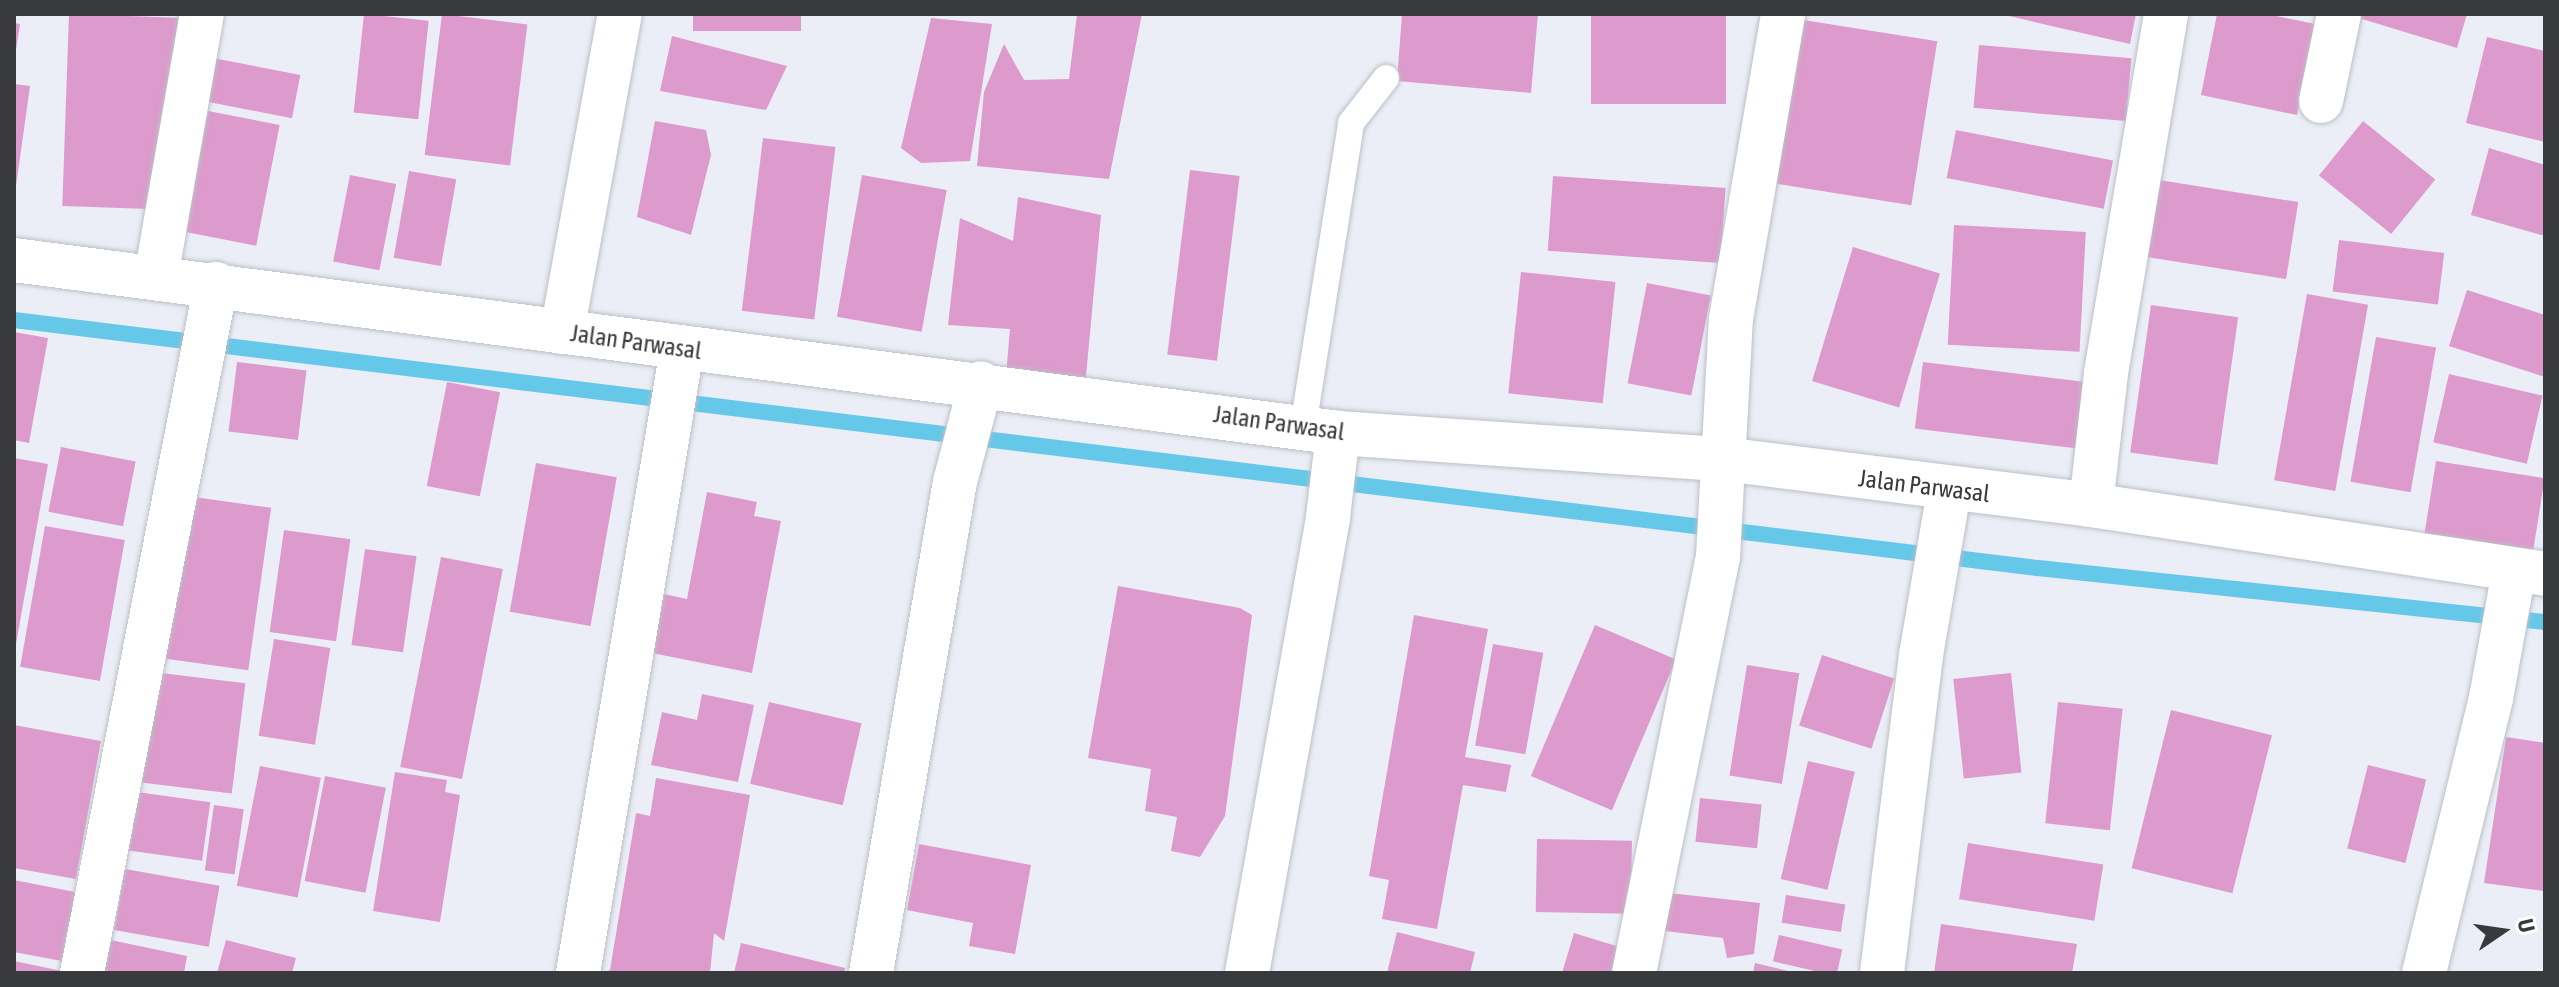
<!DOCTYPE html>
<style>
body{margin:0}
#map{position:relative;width:2559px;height:987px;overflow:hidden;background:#ebeef6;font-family:"Asap Condensed",sans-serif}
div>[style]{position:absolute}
.stream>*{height:16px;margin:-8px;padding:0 8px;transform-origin:8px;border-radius:8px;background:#65c8e8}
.building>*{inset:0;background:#dd9acc;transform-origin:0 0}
.roads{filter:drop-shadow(0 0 2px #bbbfc7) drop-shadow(0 0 2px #bbbfc7)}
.service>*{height:26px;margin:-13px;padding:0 13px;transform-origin:13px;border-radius:13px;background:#fff}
.minor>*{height:44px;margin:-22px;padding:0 22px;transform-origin:22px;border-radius:22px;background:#fff}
span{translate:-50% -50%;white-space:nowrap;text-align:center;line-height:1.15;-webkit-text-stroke:7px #fff;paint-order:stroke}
.street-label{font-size:24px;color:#393a3d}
.frame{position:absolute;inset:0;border:16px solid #393a3d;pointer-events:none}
.north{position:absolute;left:2463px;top:891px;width:80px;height:80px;-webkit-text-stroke:6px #fff;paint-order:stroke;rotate:77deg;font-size:22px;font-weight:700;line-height:32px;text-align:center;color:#393a3d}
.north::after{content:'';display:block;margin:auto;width:28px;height:36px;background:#393a3d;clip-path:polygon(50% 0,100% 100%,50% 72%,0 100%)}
</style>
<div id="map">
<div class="stream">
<i style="left:14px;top:320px;width:2039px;rotate:6.99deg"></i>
<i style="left:2038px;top:568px;width:510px;rotate:6.08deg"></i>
</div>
<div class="building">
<i style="left:69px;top:14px;width:109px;height:192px;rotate:2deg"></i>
<i style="left:364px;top:14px;width:65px;height:99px;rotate:6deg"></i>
<i style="left:442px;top:14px;width:86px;height:142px;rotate:7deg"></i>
<i style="left:693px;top:14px;width:108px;height:17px"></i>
<i style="clip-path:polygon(1077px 14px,1142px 14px,1109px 179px,977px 166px,984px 92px,1004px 44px,1024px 80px,1069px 79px)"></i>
<i style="clip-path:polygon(1402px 14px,1538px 14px,1531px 93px,1397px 81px)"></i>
<i style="left:1591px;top:14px;width:135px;height:90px"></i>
<i style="clip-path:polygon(2000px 14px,2136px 14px,2130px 44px)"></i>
<i style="clip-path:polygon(2217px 14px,2267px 14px,2315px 24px,2297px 115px,2201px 95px)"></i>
<i style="clip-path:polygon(2360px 14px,2467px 14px,2457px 48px,2359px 18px)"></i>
<i style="clip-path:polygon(931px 18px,992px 24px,970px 161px,921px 163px,901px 148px)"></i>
<i style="left:1797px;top:19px;width:142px;height:166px;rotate:9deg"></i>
<i style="clip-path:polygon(14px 23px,20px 24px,16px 50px,14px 50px)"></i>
<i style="clip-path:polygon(672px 36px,787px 66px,766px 110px,660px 91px)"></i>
<i style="clip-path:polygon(2487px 37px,2545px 51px,2545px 142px,2466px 123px)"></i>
<i style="left:1979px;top:45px;width:153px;height:63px;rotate:5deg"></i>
<i style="left:213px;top:58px;width:89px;height:44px;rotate:11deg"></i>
<i style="clip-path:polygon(14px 84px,30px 86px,16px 186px,14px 185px)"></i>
<i style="left:208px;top:111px;width:73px;height:123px;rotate:11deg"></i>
<i style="clip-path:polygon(655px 121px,706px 130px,711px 155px,691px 235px,637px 217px)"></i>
<i style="left:2363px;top:121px;width:93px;height:70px;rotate:39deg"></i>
<i style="left:1956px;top:130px;width:160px;height:49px;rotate:11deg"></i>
<i style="left:763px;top:138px;width:73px;height:174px;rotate:7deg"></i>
<i style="clip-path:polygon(2489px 148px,2545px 165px,2545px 236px,2471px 215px)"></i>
<i style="left:1190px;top:170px;width:50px;height:186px;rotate:7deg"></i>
<i style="left:409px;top:171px;width:48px;height:88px;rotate:10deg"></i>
<i style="left:350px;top:175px;width:47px;height:88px;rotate:11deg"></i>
<i style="left:862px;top:175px;width:86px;height:144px;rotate:10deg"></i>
<i style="left:1553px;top:176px;width:173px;height:75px;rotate:4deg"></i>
<i style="left:2159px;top:180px;width:141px;height:78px;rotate:9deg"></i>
<i style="clip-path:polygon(1018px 197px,1101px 215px,1085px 387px,1006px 375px,1010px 329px,948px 325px,960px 218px,1013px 241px)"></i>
<i style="left:1954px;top:225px;width:132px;height:120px;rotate:3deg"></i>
<i style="left:2339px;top:240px;width:106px;height:52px;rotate:7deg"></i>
<i style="left:1853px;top:247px;width:91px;height:140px;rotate:17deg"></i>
<i style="left:1521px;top:272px;width:95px;height:122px;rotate:6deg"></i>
<i style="left:1647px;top:283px;width:65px;height:102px;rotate:11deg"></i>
<i style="clip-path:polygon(2467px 290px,2545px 315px,2545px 377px,2449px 346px)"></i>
<i style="left:2307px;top:294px;width:62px;height:189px;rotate:10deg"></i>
<i style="left:2151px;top:305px;width:88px;height:149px;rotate:8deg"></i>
<i style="clip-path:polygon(14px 332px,48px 338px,29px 443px,14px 440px)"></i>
<i style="left:2376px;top:337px;width:61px;height:147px;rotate:10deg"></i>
<i style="left:237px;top:362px;width:70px;height:70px;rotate:7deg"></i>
<i style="left:1923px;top:362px;width:164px;height:67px;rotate:7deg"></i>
<i style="left:2449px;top:374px;width:96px;height:70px;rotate:13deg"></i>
<i style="left:447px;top:382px;width:54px;height:106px;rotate:11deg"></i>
<i style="left:61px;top:447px;width:76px;height:66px;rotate:11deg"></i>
<i style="clip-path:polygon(14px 458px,48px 464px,16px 644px,14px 644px)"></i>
<i style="left:2436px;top:461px;width:110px;height:74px;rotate:9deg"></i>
<i style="left:536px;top:463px;width:82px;height:151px;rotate:10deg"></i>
<i style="clip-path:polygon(707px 492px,757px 502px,754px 516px,781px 521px,752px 673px,652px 653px,664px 594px,687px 599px)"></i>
<i style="left:180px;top:495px;width:92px;height:164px;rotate:8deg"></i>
<i style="left:45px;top:526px;width:81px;height:143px;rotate:10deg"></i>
<i style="left:284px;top:530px;width:67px;height:103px;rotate:8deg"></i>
<i style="left:365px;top:549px;width:52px;height:97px;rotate:8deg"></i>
<i style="left:441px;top:557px;width:63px;height:214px;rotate:11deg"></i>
<i style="clip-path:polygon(1118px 586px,1240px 608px,1252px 615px,1225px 816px,1200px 857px,1171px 851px,1177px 817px,1145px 811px,1151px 769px,1088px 758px)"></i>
<i style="clip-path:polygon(1414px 615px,1488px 629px,1465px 757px,1511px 765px,1506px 792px,1463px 785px,1437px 929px,1382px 919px,1389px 880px,1369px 876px)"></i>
<i style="left:1595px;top:625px;width:88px;height:164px;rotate:23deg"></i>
<i style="left:274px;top:639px;width:57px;height:98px;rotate:9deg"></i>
<i style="left:1493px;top:644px;width:51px;height:103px;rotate:10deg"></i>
<i style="left:1822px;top:655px;width:76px;height:74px;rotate:18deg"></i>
<i style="left:1747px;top:665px;width:53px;height:112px;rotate:9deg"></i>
<i style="left:153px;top:672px;width:93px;height:111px;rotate:7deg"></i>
<i style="left:2011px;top:673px;width:100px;height:58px;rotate:84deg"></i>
<i style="clip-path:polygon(702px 694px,754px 705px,738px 782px,651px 765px,662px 712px,697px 720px)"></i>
<i style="left:769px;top:702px;width:95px;height:84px;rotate:13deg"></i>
<i style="left:2058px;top:702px;width:65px;height:122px;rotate:6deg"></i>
<i style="left:2171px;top:710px;width:104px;height:163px;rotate:14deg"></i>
<i style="clip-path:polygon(14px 725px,101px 741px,76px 879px,14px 868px)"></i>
<i style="clip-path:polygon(2506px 737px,2545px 743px,2543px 891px,2484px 883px)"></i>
<i style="left:1808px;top:761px;width:48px;height:121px;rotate:13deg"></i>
<i style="left:2368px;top:765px;width:60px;height:86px;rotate:14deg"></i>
<i style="left:260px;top:766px;width:62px;height:122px;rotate:11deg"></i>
<i style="clip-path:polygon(395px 772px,447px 780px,445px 792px,460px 795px,440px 922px,373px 911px)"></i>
<i style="left:325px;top:776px;width:62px;height:107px;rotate:11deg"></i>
<i style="clip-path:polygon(656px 778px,750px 795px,724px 941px,714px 933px,710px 973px,603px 973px,610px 970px,636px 813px,650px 816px)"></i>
<i style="left:137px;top:792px;width:74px;height:59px;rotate:8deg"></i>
<i style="left:1700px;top:798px;width:62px;height:44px;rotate:6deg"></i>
<i style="left:214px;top:805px;width:30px;height:66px;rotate:8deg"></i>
<i style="left:1537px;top:839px;width:95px;height:73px;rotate:1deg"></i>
<i style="left:1968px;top:843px;width:137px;height:57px;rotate:9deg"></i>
<i style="clip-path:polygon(919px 844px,1031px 865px,1015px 954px,969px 946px,973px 923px,907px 910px)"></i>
<i style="left:125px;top:869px;width:96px;height:62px;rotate:10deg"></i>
<i style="clip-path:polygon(14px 880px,80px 893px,67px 962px,14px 952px)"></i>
<i style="clip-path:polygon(1669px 893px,1760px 903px,1754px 954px,1727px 958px,1723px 938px,1665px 931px)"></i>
<i style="left:1786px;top:895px;width:60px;height:28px;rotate:9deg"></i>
<i style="clip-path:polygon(1941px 924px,2077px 944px,2072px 973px,1934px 973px)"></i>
<i style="clip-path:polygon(1397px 932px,1475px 952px,1470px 973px,1387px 973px)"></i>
<i style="clip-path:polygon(1574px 933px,1626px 949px,1619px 973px,1562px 973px)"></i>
<i style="left:1779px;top:935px;width:65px;height:27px;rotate:13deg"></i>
<i style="clip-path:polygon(101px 938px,187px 956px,184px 973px,94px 973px)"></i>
<i style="clip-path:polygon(226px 940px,296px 958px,292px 973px,217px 973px)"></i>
<i style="clip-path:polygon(741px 943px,845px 968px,844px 973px,734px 973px)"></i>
<i style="clip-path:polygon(14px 961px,67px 972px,66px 973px,14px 973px)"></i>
<i style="clip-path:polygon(1755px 963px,1792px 972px,1792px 973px,1753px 973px)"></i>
</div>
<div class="roads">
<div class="service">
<i style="left:1303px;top:427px;width:308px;rotate:-81deg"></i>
<i style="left:1351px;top:123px;width:57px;rotate:-52.1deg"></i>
</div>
<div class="minor">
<i style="left:2321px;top:101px;width:89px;rotate:-78.3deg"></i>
<i style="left:14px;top:260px;width:1335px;rotate:7.44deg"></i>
<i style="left:1338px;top:433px;width:386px;rotate:3.9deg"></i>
<i style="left:1723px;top:459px;width:371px;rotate:7.1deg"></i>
<i style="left:2091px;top:505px;width:459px;rotate:8.6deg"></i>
<i style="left:156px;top:277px;width:267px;rotate:-80.1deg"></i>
<i style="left:562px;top:332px;width:323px;rotate:-79.7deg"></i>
<i style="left:2091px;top:505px;width:133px;rotate:-83.5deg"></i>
<i style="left:2106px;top:373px;width:364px;rotate:-80.5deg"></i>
<i style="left:82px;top:973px;width:702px;rotate:-78.99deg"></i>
<i style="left:578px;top:973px;width:633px;rotate:-80.54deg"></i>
<i style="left:871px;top:973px;width:498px;rotate:-80.3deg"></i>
<i style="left:955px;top:482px;width:102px;rotate:-75.3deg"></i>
<i style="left:1247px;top:973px;width:463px;rotate:-79.9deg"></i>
<i style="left:1328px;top:517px;width:85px;rotate:-83.2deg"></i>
<i style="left:1634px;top:973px;width:424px;rotate:-78.6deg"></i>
<i style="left:1718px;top:557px;width:238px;rotate:-86.9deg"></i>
<i style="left:1731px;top:319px;width:309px;rotate:-80.3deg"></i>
<i style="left:1882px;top:973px;width:320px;rotate:-83deg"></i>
<i style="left:1921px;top:655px;width:166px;rotate:-80.3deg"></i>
<i style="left:2424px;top:973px;width:283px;rotate:-76.3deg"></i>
<i style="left:2491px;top:698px;width:129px;rotate:-79.7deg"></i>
</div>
</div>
<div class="street-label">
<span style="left:636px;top:342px;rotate:8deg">Jalan Parwasal</span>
<span style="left:1279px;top:423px;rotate:8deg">Jalan Parwasal</span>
<span style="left:1924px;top:486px;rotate:7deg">Jalan Parwasal</span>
</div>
<div class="frame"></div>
<div class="north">U</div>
</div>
